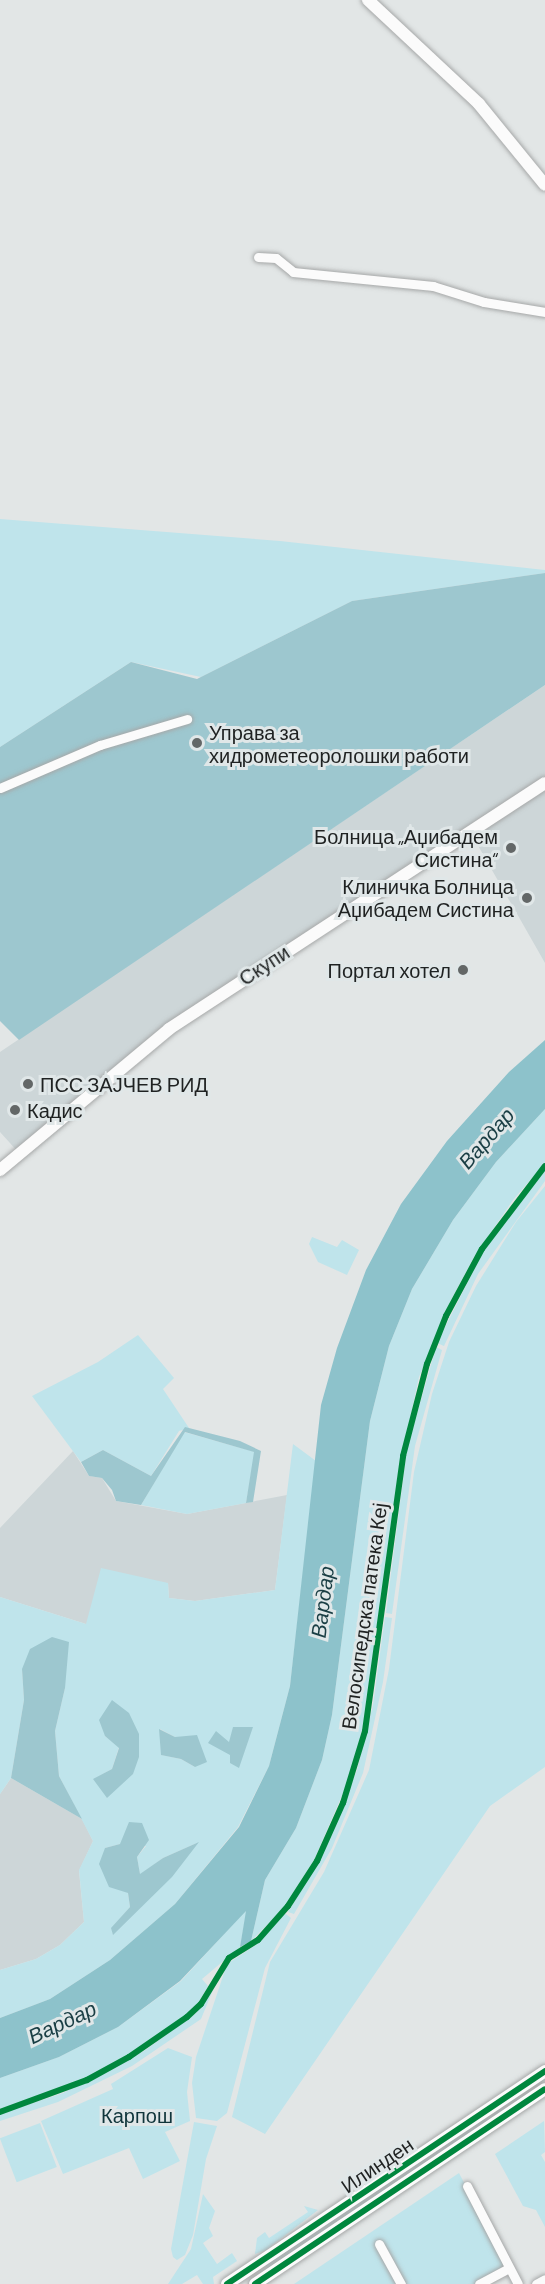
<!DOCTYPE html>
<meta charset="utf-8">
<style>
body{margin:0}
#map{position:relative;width:545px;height:2284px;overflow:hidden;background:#e2e6e6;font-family:Barlow,sans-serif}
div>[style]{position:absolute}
.built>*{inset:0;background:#cdd6d8}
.green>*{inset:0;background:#bfe4eb;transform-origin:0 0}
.forest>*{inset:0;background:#9dc7cf}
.water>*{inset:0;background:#8dc2cb}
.roads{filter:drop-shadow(0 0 2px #a6a8a8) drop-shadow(0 0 2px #a6a8a8)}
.street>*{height:9px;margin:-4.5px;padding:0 4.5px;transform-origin:4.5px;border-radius:4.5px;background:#fbfbfb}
.secondary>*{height:12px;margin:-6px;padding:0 6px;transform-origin:6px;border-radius:6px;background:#fbfbfb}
.cycleway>*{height:6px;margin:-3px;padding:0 3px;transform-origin:3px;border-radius:3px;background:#00873e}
.dots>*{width:16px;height:16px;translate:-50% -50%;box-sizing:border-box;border:3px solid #e0e7e8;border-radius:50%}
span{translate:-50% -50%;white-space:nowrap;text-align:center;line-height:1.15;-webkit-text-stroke:6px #e0e7e8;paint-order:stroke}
.poi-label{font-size:20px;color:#1f2222}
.left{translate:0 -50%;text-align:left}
.right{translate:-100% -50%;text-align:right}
.street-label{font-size:20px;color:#1f2222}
.park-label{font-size:20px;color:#10353b}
.water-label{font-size:21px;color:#1a3e44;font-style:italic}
</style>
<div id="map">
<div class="built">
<i style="clip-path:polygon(545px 685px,545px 963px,472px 835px,207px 1003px,19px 1153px,0 1132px,0 1052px)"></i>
<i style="clip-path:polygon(73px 1451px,89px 1476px,102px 1478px,116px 1501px,187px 1514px,287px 1495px,275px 1590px,195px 1601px,169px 1598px,168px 1583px,86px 1624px,0 1597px,0 1528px)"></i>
<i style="clip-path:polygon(11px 1778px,82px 1819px,93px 1841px,79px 1871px,84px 1922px,60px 1945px,36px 1959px,0 1970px,0 1794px)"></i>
</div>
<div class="green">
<i style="clip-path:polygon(0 519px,280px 541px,545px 570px,545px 573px,352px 601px,201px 677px,131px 662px,0 747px)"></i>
<i style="clip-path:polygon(545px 1109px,545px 1163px,513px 1200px,474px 1257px,451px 1300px,419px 1377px,398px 1474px,367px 1711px,350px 1777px,314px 1860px,282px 1910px,251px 1941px,265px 1880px,296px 1828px,322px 1760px,332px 1715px,370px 1421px,389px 1346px,412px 1289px,453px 1220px,496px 1162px)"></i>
<i style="clip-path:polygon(545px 1170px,545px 1181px,478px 1274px,444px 1346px,437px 1343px,484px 1250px)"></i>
<i style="clip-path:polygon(545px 1186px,545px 1767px,490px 1806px,265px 2134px,232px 2117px,270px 1962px,324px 1872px,369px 1770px,389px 1669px,414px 1472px,432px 1394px,449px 1342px,476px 1286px,516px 1222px)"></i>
<i style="clip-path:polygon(312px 1237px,337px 1247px,342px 1240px,359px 1250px,347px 1275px,318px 1262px,309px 1244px)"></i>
<i style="clip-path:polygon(138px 1335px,174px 1378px,163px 1389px,189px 1428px,179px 1431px,151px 1476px,103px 1450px,81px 1462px,32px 1396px,98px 1362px)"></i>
<i style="clip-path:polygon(436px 1347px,442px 1350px,415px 1446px,392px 1614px,386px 1613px,407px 1449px)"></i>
<i style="clip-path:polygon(184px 1432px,255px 1452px,246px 1503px,187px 1514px,141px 1505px)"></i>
<i style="clip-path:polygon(evenodd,293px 1444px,316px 1461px,290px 1686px,269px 1766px,238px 1827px,175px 1904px,110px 1960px,50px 1999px,0 2018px,0 1970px,36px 1959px,60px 1945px,84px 1922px,79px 1870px,93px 1841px,59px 1776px,55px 1731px,65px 1688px,22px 1669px,24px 1700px,11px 1778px,0 1794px,0 1597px,86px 1624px,101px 1568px,168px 1583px,169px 1598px,195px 1601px,275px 1590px,293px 1444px,160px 1729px,175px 1737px,195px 1767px,181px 1759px,162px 1755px,160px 1729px,293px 1444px,139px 1734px,139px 1757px,94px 1779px,112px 1769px,119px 1747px,105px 1736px,139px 1734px,293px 1444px,197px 1843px,113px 1934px,112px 1928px,130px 1907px,128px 1893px,120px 1888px,105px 1848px,120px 1844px,146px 1846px,137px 1857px,140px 1875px,163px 1858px,197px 1843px)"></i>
<i style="clip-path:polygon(385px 1617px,392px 1618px,383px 1682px,363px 1773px,332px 1848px,294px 1914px,288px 1912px,323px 1853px,357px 1770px,373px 1705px)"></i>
<i style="clip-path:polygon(247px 1909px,240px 1947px,202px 1979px,208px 1986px,199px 2002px,183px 2017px,128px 2055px,84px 2079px,0 2110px,0 2078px,59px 2057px,118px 2027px,181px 1981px)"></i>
<i style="clip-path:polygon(286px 1914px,291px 1918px,265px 1968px,227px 2113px,217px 2121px,196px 2118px,192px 2083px,196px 2057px,227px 1964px,256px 1945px,280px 1915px)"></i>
<i style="clip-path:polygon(213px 1990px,201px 2019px,132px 2066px,58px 2102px,0 2121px,0 2114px,63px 2093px,144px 2051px,196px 2013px)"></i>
<i style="clip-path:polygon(168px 2048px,192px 2057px,187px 2092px,190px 2121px,165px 2132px,180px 2161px,143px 2179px,129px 2148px,63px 2174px,41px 2121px,113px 2089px,111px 2084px)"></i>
<i style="clip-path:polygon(503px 2107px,505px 2111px,269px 2270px,265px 2265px)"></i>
<i style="clip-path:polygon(544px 2121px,545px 2152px,541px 2155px,545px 2162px,545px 2227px,536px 2210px,523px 2206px,495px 2154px)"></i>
<i style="clip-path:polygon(194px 2122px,217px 2126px,206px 2159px,193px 2235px,185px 2255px,177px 2260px,173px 2257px,171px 2249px)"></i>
<i style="left:40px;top:2123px;width:47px;height:43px;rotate:69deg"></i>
<i style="clip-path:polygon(459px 2173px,509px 2268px,479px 2284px,294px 2284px)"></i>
<i style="clip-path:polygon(203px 2194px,215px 2211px,209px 2228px,213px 2236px,203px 2243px,217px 2264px,232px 2253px,237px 2261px,213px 2277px,214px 2284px,203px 2284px,197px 2275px,182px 2284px,168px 2284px,191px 2249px)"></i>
<i style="clip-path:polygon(304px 2206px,318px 2210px,266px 2250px,255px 2254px,257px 2238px,265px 2232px,269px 2238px,308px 2212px)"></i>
</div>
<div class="forest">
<i style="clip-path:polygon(545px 573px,545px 685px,19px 1040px,0 1021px,0 747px,131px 662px,197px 679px,352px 601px)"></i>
<i style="clip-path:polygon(185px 1427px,240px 1441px,261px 1451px,253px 1502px,246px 1503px,254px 1452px,185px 1432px,141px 1505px,116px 1501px,112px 1490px,102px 1478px,89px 1476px,81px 1462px,103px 1450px,151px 1476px)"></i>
<i style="clip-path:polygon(52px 1637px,69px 1642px,65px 1688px,55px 1731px,59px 1776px,82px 1819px,11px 1778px,24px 1700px,22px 1669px,30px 1649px)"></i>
<i style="clip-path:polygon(112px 1700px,129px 1713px,139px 1734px,139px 1757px,133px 1774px,107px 1798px,93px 1779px,112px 1769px,119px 1748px,105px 1736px,99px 1720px)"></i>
<i style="clip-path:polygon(233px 1727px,253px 1727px,239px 1768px,230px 1763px,230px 1755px,208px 1743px,216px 1731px,229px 1742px)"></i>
<i style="clip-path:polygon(159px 1729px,175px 1737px,197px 1735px,207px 1762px,195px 1767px,181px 1759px,161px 1755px)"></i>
<i style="clip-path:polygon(129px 1822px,142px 1823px,149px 1840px,137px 1857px,140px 1874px,163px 1858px,199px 1842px,172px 1877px,113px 1935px,111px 1928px,130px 1907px,128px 1893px,109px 1887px,99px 1864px,105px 1848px,120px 1844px)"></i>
</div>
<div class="water">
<i style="clip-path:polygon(545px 1040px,545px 1109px,496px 1162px,453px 1220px,412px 1289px,389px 1346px,370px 1421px,332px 1715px,322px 1760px,296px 1828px,265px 1880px,251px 1941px,240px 1947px,246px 1911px,180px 1981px,118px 2027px,59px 2057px,0 2078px,0 2018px,50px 1999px,110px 1960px,175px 1904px,239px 1827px,269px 1766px,290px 1686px,321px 1405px,337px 1348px,366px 1270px,401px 1204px,447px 1141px,509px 1072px)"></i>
</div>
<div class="roads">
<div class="street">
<i style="left:258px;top:257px;width:18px;rotate:3deg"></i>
<i style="left:276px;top:258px;width:22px;rotate:39deg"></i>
<i style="left:293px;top:272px;width:141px;rotate:5.7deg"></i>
<i style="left:433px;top:286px;width:53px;rotate:17.4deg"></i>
<i style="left:484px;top:302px;width:62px;rotate:9.3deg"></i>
<i style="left:0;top:788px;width:109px;rotate:-23.3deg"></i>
<i style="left:100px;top:745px;width:91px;rotate:-16.6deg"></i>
<i style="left:467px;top:2186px;width:110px;rotate:62.5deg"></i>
<i style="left:379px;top:2244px;width:46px;rotate:61.2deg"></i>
<i style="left:479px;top:2284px;width:34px;rotate:-28deg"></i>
<i style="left:536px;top:2284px;width:10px;rotate:-29deg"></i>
</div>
<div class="secondary">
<i style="left:368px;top:0;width:152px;rotate:43.1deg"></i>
<i style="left:479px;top:104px;width:104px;rotate:50.8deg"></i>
<i style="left:0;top:1170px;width:220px;rotate:-39.8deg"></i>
<i style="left:169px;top:1029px;width:449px;rotate:-33.2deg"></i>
<i style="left:227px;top:2284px;width:383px;rotate:-33.8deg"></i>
<i style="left:255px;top:2284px;width:349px;rotate:-33.9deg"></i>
</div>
</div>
<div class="cycleway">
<i style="left:0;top:2112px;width:93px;rotate:-20.2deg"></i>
<i style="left:87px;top:2080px;width:48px;rotate:-28.7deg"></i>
<i style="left:129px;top:2057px;width:70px;rotate:-34.6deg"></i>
<i style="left:187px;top:2017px;width:19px;rotate:-43deg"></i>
<i style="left:201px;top:2004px;width:54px;rotate:-58.7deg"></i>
<i style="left:229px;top:1958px;width:34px;rotate:-32deg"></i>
<i style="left:258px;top:1940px;width:45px;rotate:-48.6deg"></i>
<i style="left:288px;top:1906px;width:54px;rotate:-57.2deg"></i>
<i style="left:317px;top:1861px;width:64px;rotate:-65.9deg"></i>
<i style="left:343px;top:1803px;width:75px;rotate:-73deg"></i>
<i style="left:365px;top:1731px;width:278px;rotate:-82.1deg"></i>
<i style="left:403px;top:1456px;width:95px;rotate:-75.4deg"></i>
<i style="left:427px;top:1364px;width:52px;rotate:-68.4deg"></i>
<i style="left:446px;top:1316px;width:76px;rotate:-61.8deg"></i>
<i style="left:482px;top:1249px;width:104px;rotate:-52.8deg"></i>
<i style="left:227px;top:2284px;width:383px;rotate:-33.8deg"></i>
<i style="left:255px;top:2284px;width:349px;rotate:-33.9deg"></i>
</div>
<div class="dots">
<i style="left:197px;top:743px;background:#636767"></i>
<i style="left:511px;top:848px;background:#636767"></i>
<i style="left:527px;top:898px;background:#636767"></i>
<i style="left:463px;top:970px;background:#636767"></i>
<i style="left:28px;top:1084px;background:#636767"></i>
<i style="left:15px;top:1110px;background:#636767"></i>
</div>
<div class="poi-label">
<span class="left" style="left:209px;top:744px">Управа за<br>хидрометеоролошки работи</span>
<span class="right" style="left:498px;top:848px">Болница „Аџибадем<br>Систина“</span>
<span class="right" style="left:514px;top:898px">Клиничка Болница<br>Аџибадем Систина</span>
<span class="right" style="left:451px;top:970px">Портал хотел</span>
<span class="left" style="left:40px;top:1084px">ПСС ЗАЈЧЕВ РИД</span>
<span class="left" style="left:27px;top:1110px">Кадис</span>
</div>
<div class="street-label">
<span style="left:264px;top:965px;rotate:-33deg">Скупи</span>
<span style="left:364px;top:1616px;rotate:-82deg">Велосипедска патека Кеј</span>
<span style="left:377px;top:2165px;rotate:-34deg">Илинден</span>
</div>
<div class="park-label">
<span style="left:137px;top:2115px">Карпош</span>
</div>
<div class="water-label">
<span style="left:486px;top:1138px;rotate:-49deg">Вардар</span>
<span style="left:322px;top:1602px;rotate:-83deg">Вардар</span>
<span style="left:62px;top:2022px;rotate:-25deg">Вардар</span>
</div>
</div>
